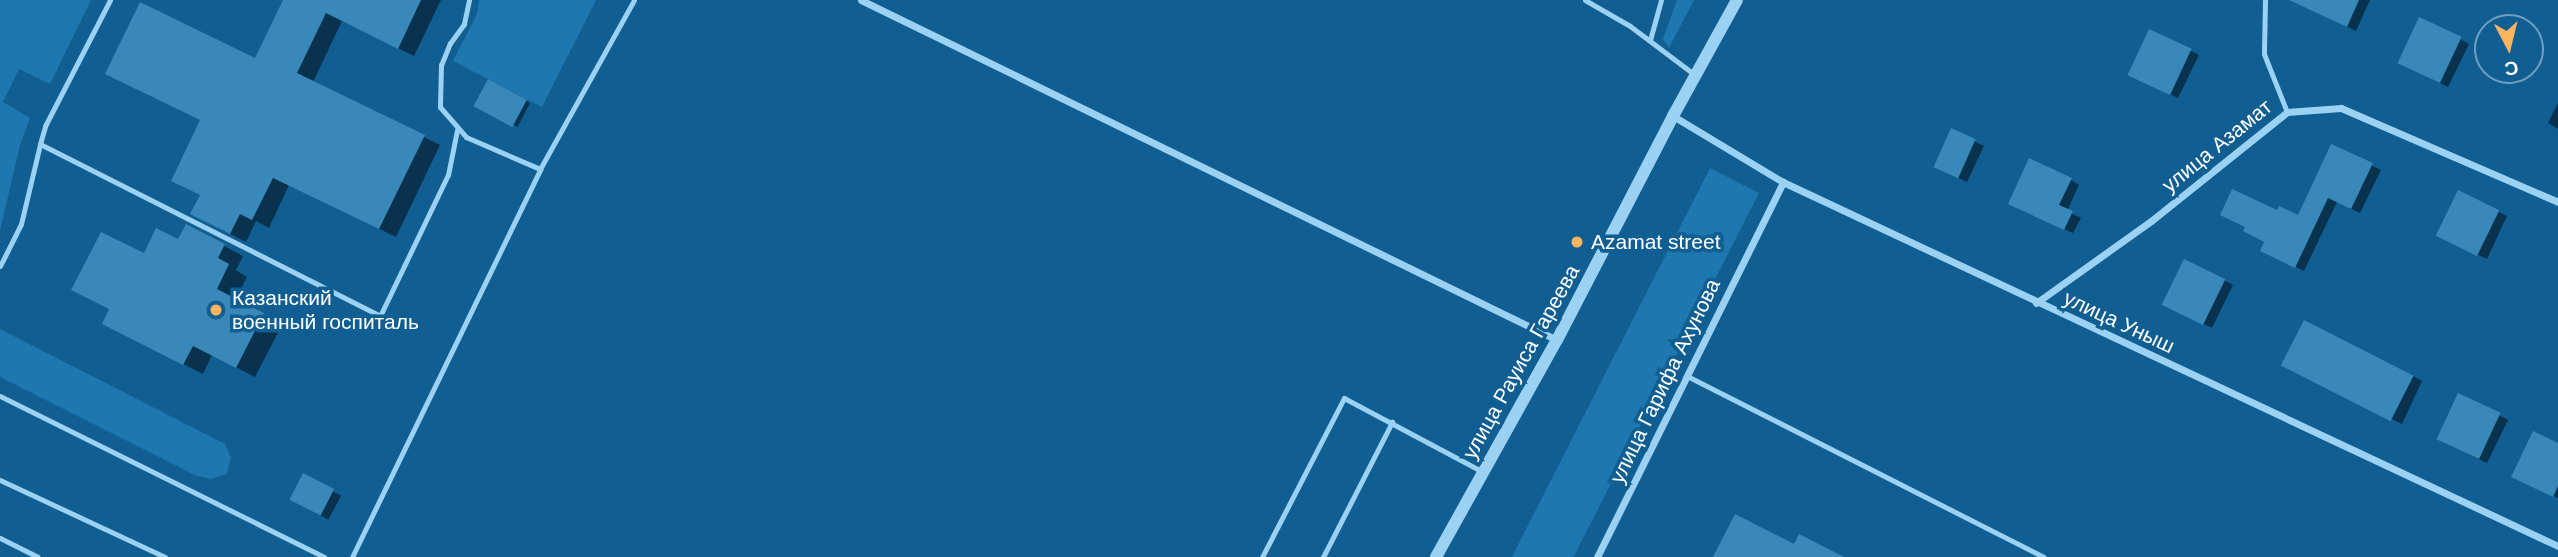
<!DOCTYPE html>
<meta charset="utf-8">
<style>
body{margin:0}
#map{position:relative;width:2558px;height:557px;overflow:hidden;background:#105e92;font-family:Arial,sans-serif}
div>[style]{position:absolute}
.green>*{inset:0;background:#1e78af;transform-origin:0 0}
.shadow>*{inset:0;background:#0007;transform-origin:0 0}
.building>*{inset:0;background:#3888ba;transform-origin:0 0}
.service>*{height:5px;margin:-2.5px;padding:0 2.5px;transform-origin:2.5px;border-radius:2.5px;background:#9bd2f3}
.minor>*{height:7px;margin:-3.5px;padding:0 3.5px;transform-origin:3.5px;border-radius:3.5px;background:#9bd2f3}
.tertiary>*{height:12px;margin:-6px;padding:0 6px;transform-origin:6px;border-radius:6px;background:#9bd2f3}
.dots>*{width:19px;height:19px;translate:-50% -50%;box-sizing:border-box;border:4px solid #105e92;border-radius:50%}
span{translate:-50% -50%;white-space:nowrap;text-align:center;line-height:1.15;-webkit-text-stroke:7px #105e92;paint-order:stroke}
.street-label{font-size:21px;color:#fff}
.poi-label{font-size:21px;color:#fff}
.left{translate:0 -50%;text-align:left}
.north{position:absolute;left:2474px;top:14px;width:70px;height:70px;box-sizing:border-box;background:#105e92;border:2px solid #709ebe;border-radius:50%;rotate:173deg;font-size:19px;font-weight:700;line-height:28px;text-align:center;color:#fff}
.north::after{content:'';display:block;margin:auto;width:24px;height:32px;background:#ffb55e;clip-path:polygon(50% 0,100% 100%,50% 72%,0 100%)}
</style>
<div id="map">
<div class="green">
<i style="clip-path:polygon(0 0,91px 0,50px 84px,19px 69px,3px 102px,30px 118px,20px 145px,0 231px)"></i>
<i style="clip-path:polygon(479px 0,596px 0,542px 107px,453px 61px,477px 14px)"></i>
<i style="clip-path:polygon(1677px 0,1694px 0,1669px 48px,1663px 39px)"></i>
<i style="left:1710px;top:168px;width:55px;height:436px;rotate:27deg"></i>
<i style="clip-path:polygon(0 329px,225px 444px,231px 458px,227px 474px,211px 479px,197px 476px,0 377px)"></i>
</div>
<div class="shadow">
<i style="clip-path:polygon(285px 0,441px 0,414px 56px,342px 21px,313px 82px,440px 145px,396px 237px,289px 185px,269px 228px,256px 221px,246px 242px,208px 223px,201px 195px,202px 121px,256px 60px)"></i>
<i style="clip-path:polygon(2310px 0,2370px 0,2356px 31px,2316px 12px)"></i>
<i style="clip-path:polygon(2460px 39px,2469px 44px,2448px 87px,2408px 67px)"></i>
<i style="clip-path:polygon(2190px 50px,2199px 55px,2178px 98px,2138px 79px)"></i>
<i style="left:489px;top:82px;width:46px;height:27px;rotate:27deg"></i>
<i style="clip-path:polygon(2558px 103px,2558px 129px,2548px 123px)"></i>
<i style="clip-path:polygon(1952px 130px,1984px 146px,1967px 182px,1944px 171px)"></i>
<i style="clip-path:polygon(2332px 146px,2381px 170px,2360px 213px,2337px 202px,2304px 271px,2271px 255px,2278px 212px,2298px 217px)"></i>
<i style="clip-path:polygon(2071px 180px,2079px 185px,2067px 211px,2081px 218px,2073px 233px,2019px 208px)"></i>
<i style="clip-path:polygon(2459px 192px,2507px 216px,2487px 259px,2447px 240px)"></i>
<i style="clip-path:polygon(187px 226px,243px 256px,236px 270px,247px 277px,235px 300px,282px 325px,255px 377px,212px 355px,203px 374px,123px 334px,144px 255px,179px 241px)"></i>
<i style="clip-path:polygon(2224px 280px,2233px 285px,2212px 328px,2173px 309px)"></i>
<i style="clip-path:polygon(2293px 370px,2413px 376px,2422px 381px,2402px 424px)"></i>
<i style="clip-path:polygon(2499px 415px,2508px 420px,2487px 463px,2447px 444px)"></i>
<i style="clip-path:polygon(2558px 445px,2558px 498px,2522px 481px)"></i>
<i style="left:304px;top:476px;width:42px;height:27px;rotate:28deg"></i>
</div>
<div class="building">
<i style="clip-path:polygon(283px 0,421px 0,398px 49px,326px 13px,297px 73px,425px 135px,379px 229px,273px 178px,252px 220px,240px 214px,230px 234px,190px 214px,200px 195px,171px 181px,200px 120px,105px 74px,140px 2px,255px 58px)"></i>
<i style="clip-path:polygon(2289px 0,2359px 0,2347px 27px)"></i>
<i style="left:2419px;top:17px;width:47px;height:51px;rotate:25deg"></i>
<i style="left:2149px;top:29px;width:47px;height:51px;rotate:25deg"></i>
<i style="left:488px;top:79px;width:44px;height:31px;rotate:28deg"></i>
<i style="left:1951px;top:128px;width:27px;height:43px;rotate:24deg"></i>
<i style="clip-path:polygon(2331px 144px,2373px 163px,2351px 209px,2328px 198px,2295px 268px,2260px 251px,2264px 242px,2243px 231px,2245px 227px,2220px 215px,2232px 189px,2277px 210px,2279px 206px,2298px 215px)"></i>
<i style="clip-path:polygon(2029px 158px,2072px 178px,2059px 205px,2073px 211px,2064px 230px,2008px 204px)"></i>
<i style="left:2458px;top:190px;width:46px;height:51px;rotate:26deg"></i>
<i style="clip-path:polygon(186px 224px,225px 244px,218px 258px,229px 264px,217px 289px,264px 313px,236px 368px,193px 346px,183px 365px,102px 324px,109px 309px,71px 290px,101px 232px,144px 253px,156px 228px,178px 239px)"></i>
<i style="left:2184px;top:259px;width:46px;height:51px;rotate:26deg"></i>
<i style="left:2304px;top:320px;width:123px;height:51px;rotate:27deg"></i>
<i style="left:2458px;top:393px;width:47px;height:51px;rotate:25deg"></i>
<i style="clip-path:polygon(2533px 431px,2558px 443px,2558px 486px,2553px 497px,2511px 477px)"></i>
<i style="left:303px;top:473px;width:35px;height:30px;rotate:27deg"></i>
<i style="clip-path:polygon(1735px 514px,1794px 544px,1799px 534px,1844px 557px,1713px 557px)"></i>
</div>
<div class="service">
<i style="left:469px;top:0;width:25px;rotate:102deg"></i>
<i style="left:464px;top:24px;width:24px;rotate:126deg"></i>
<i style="left:450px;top:43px;width:24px;rotate:112deg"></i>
<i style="left:441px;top:65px;width:42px;rotate:91.4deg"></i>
<i style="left:440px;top:107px;width:40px;rotate:49deg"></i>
<i style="left:466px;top:137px;width:81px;rotate:23.4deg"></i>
<i style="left:1585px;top:0;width:52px;rotate:30deg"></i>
<i style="left:1630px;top:26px;width:81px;rotate:37deg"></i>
<i style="left:2265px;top:0;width:54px;rotate:91.1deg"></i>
<i style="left:2264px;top:54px;width:62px;rotate:68.4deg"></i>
<i style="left:1650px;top:40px;width:41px;rotate:-74.6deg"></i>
<i style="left:40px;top:144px;width:19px;rotate:-74deg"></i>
<i style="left:45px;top:126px;width:142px;rotate:-62.7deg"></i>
<i style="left:0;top:266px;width:47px;rotate:-63.4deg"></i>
<i style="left:21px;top:224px;width:82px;rotate:-76.6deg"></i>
<i style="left:40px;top:144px;width:381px;rotate:26.8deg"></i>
<i style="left:380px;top:316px;width:157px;rotate:-64.3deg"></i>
<i style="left:448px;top:175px;width:46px;rotate:-78.7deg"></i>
<i style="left:1687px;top:376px;width:400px;rotate:26.9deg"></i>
<i style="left:0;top:396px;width:362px;rotate:26.4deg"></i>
<i style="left:0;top:480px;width:182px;rotate:25deg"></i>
<i style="left:0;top:538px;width:42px;rotate:26.6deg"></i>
<i style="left:352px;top:557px;width:431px;rotate:-64.1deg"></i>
<i style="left:540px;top:169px;width:193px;rotate:-60.9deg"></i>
<i style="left:1262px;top:557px;width:179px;rotate:-62.7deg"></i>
<i style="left:1344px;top:398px;width:157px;rotate:28deg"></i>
<i style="left:1323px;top:557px;width:152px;rotate:-62.9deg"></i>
</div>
<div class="minor">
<i style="left:861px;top:0;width:775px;rotate:26.04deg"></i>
<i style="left:1673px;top:116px;width:128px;rotate:31deg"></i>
<i style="left:1783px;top:182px;width:856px;rotate:25.16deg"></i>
<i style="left:2036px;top:303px;width:141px;rotate:-35.5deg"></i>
<i style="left:2151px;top:221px;width:174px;rotate:-38.7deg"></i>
<i style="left:2287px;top:112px;width:54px;rotate:-4.2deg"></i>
<i style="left:2341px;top:108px;width:236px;rotate:23.4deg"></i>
<i style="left:1597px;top:557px;width:419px;rotate:-63.6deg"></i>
</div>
<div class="tertiary">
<i style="left:1436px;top:557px;width:248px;rotate:-60.9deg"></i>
<i style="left:1557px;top:340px;width:252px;rotate:-62.6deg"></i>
<i style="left:1673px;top:116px;width:132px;rotate:-61.1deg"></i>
</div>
<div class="dots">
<i style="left:1577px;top:242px;background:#ffb55e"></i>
<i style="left:216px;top:310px;background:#ffb55e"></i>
</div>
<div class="street-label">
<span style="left:2217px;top:146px;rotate:-39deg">улица Азамат</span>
<span style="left:2119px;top:322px;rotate:25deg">улица Уныш</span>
<span style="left:1521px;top:362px;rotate:-61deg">улица Рауиса Гареева</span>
<span style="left:1665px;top:381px;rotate:-64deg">улица Гарифа Ахунова</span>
</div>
<div class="poi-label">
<span class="left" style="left:1591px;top:242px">Azamat street</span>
<span class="left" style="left:232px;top:310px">Казанский<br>военный госпиталь</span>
</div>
<div class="north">С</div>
</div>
